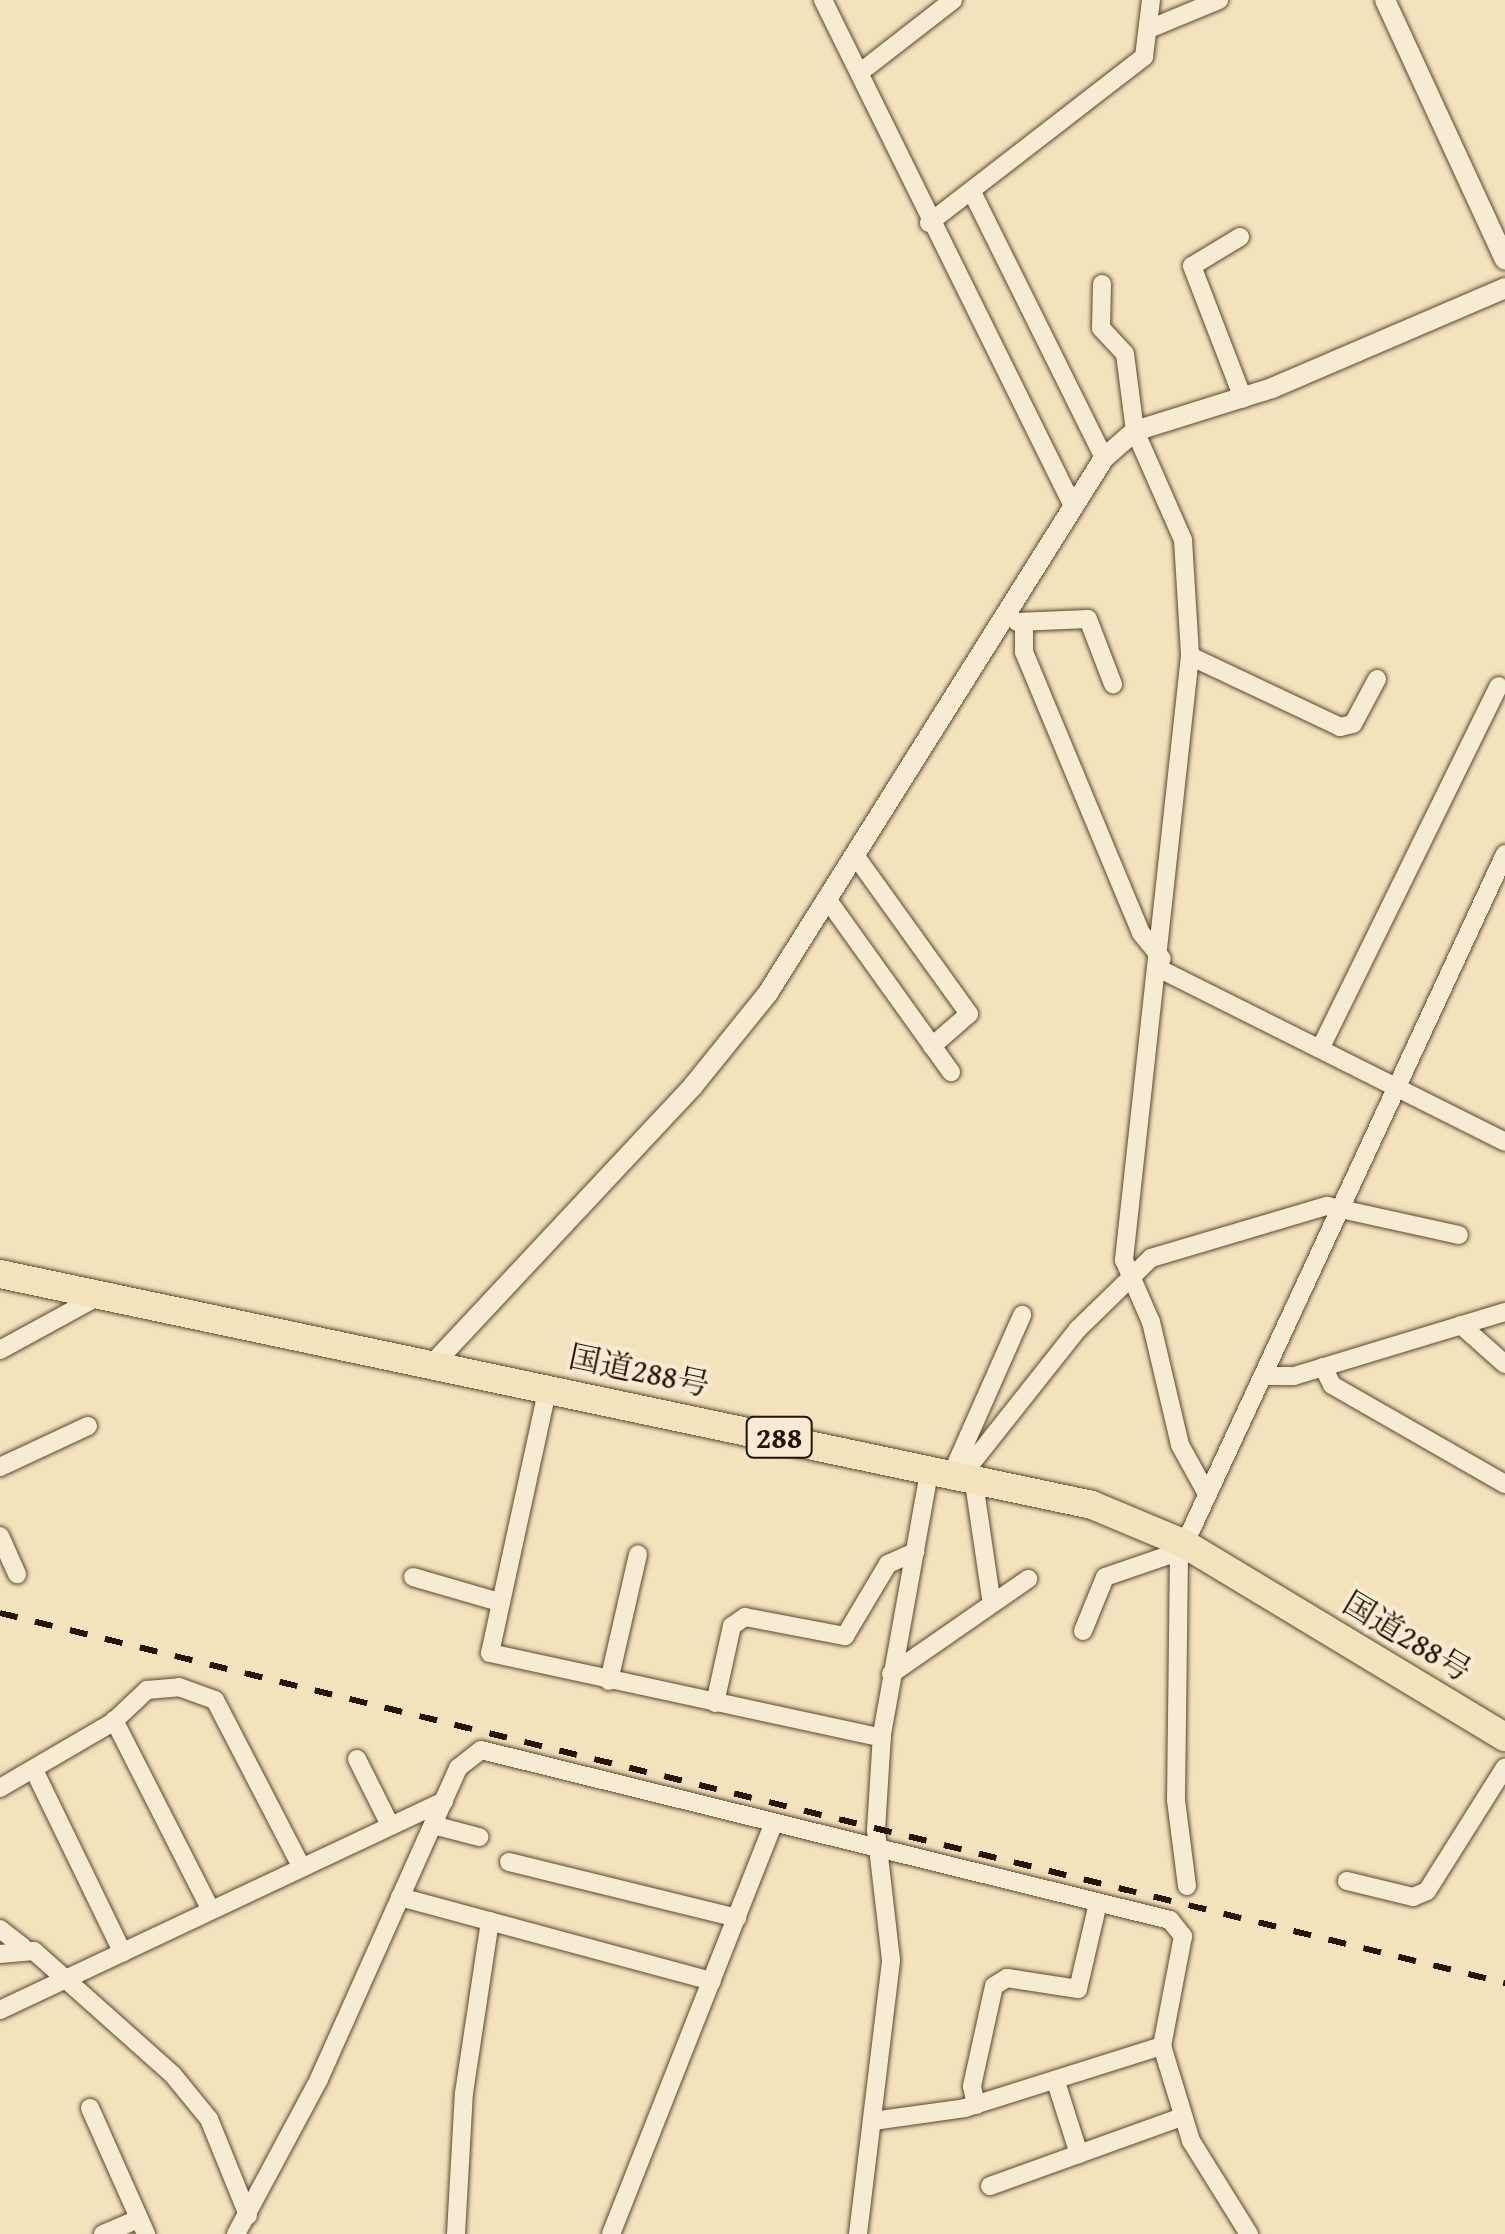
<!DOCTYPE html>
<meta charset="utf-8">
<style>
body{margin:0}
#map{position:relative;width:1505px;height:2234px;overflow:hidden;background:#f3e2bc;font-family:"Gentium Book Plus","Noto Serif JP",serif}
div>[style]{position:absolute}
.roads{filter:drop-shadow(0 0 2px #5a472f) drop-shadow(0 0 2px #5a472f)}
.minor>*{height:18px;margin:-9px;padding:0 9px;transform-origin:9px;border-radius:9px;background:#f7ecd3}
.tertiary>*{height:20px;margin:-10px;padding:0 10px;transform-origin:10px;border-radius:10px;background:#f7ecd3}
.trunk>*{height:28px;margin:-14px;padding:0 14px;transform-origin:14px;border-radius:14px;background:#f3e2bc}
.rail>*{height:6px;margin-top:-3px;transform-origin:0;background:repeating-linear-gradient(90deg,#271300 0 18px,transparent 0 36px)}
span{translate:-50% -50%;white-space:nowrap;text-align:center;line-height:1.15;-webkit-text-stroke:8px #f7ecd3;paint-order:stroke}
.shield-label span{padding:2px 8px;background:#f7ecd3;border:2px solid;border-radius:8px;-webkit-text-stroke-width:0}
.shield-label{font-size:30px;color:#271300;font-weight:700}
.street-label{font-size:32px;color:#271300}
</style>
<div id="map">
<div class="roads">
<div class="minor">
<i style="left:823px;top:0;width:562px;rotate:63.71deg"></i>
<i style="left:1149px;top:29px;width:76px;rotate:-22.5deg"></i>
<i style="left:867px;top:67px;width:109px;rotate:-37.9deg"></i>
<i style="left:972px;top:192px;width:297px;rotate:63.6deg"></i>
<i style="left:929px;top:223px;width:272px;rotate:-37.7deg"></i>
<i style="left:1144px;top:57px;width:57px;rotate:-83deg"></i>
<i style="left:1240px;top:237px;width:56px;rotate:148.9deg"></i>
<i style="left:1192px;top:266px;width:142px;rotate:68.9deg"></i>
<i style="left:1102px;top:284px;width:44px;rotate:91.3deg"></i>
<i style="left:1101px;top:328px;width:35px;rotate:47deg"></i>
<i style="left:1125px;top:354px;width:78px;rotate:82.6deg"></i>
<i style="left:1135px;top:431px;width:119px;rotate:66.2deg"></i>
<i style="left:1183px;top:540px;width:116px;rotate:86.5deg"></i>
<i style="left:1190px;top:656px;width:608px;rotate:96.24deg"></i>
<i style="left:1124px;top:1260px;width:68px;rotate:66.5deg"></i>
<i style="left:1151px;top:1322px;width:126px;rotate:76.7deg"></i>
<i style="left:1180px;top:1445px;width:56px;rotate:61.1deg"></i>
<i style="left:1017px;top:622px;width:71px;rotate:-2.4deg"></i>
<i style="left:1088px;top:619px;width:70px;rotate:69deg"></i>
<i style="left:1024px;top:624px;width:28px;rotate:90deg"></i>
<i style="left:1024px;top:652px;width:304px;rotate:67.4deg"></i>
<i style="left:1141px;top:933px;width:33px;rotate:51deg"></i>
<i style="left:1190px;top:656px;width:166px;rotate:25.3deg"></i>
<i style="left:1340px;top:727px;width:13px;rotate:-13deg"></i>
<i style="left:1353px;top:724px;width:51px;rotate:-61.9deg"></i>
<i style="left:857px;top:858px;width:192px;rotate:54.3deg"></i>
<i style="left:969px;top:1014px;width:49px;rotate:139.1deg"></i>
<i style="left:830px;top:903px;width:208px;rotate:54.4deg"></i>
<i style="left:1160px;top:969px;width:386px;rotate:26.6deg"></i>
<i style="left:1322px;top:1045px;width:400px;rotate:-63.8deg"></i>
<i style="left:1461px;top:1325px;width:59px;rotate:41.6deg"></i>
<i style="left:0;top:1350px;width:113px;rotate:-28.6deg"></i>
<i style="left:1323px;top:1367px;width:20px;rotate:63deg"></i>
<i style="left:1332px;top:1385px;width:199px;rotate:29.8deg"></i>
<i style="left:1263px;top:1376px;width:31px"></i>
<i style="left:1294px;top:1376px;width:220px;rotate:-16.9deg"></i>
<i style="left:548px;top:1387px;width:272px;rotate:102.3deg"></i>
<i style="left:490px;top:1653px;width:401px;rotate:12.2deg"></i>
<i style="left:957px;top:1462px;width:161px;rotate:-66.1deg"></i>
<i style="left:0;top:1467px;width:97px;rotate:-25deg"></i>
<i style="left:963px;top:1474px;width:185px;rotate:-51.6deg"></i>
<i style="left:1078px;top:1329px;width:102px;rotate:-44.2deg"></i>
<i style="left:1151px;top:1258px;width:184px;rotate:-16.5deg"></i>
<i style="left:1327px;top:1206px;width:135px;rotate:12.4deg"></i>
<i style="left:973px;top:1476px;width:123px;rotate:81.6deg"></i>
<i style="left:0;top:1536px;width:42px;rotate:65.9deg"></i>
<i style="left:413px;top:1577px;width:90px;rotate:16.2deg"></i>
<i style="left:1083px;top:1631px;width:58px;rotate:-67.8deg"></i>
<i style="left:1105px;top:1577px;width:80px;rotate:-18.9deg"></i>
<i style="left:891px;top:1674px;width:167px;rotate:-34.7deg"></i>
<i style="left:609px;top:1681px;width:130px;rotate:-77.1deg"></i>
<i style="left:715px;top:1703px;width:79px;rotate:-77.6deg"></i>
<i style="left:732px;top:1626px;width:16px;rotate:-35deg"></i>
<i style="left:745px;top:1617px;width:102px;rotate:10.8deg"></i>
<i style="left:845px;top:1636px;width:84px;rotate:-59.2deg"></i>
<i style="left:888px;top:1564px;width:30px;rotate:-24deg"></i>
<i style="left:114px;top:1720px;width:213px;rotate:63deg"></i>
<i style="left:357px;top:1759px;width:72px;rotate:63.4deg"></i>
<i style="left:34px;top:1770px;width:203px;rotate:64.1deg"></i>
<i style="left:0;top:1788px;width:131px;rotate:-30.3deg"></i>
<i style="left:113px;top:1722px;width:47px;rotate:-43.3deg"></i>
<i style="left:147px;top:1690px;width:32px;rotate:-5deg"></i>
<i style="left:179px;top:1687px;width:38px;rotate:20deg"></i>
<i style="left:215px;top:1700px;width:187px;rotate:62.6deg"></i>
<i style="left:433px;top:1825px;width:48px;rotate:14.6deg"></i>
<i style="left:509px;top:1862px;width:235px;rotate:13.8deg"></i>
<i style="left:1347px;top:1881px;width:68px;rotate:13.6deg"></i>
<i style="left:1413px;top:1897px;width:15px;rotate:-23deg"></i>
<i style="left:1427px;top:1891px;width:146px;rotate:-57.8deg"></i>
<i style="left:1187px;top:1886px;width:87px;rotate:-97.3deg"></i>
<i style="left:1176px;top:1800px;width:244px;rotate:-89.3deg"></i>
<i style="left:1179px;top:1556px;width:774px;rotate:-65.09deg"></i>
<i style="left:400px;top:1897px;width:323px;rotate:15.1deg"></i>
<i style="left:0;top:1929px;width:29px;rotate:38deg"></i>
<i style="left:0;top:1954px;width:34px;rotate:-5deg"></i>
<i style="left:34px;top:1951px;width:186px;rotate:41.7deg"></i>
<i style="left:173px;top:2075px;width:57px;rotate:50.7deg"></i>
<i style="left:209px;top:2119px;width:104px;rotate:67.9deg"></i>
<i style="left:0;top:2010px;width:491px;rotate:-25.2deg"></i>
<i style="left:1056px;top:2082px;width:76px;rotate:72.3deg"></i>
<i style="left:976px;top:2105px;width:19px;rotate:-102deg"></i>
<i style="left:972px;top:2086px;width:102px;rotate:-77.6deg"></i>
<i style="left:994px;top:1986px;width:15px;rotate:-32deg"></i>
<i style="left:1007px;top:1978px;width:72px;rotate:8.8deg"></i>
<i style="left:1078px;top:1989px;width:88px;rotate:-76.9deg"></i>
<i style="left:90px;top:2108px;width:138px;rotate:66deg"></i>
<i style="left:873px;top:2121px;width:93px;rotate:-8deg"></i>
<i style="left:965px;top:2108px;width:207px;rotate:-17.5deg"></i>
<i style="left:990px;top:2186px;width:204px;rotate:-19.8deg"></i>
<i style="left:103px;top:2234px;width:39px;rotate:-23deg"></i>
<i style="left:236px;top:2234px;width:176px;rotate:-61.8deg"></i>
<i style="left:319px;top:2079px;width:341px;rotate:-65.9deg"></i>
<i style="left:458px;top:1768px;width:29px;rotate:-38deg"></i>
<i style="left:481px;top:1750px;width:710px;rotate:13.86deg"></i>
<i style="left:1170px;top:1920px;width:21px;rotate:51deg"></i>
<i style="left:1183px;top:1936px;width:112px;rotate:100.8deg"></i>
<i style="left:1162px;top:2046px;width:99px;rotate:73deg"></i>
<i style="left:1191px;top:2141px;width:110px;rotate:58.1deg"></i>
<i style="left:456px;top:2234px;width:141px;rotate:-86.8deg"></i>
<i style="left:464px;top:2093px;width:174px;rotate:-81.4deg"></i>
<i style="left:611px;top:2234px;width:438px;rotate:-68.4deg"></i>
<i style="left:858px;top:2234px;width:276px;rotate:-83.1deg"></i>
<i style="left:891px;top:1960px;width:131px;rotate:-96.6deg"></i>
<i style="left:876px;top:1830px;width:96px;rotate:-86.4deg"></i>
<i style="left:882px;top:1734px;width:270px;rotate:-79.8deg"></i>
</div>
<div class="tertiary">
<i style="left:1385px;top:0;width:286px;rotate:65.2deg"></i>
<i style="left:433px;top:1364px;width:381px;rotate:-46.9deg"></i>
<i style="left:693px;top:1086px;width:119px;rotate:-51.1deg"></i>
<i style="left:768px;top:993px;width:632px;rotate:-57.87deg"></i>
<i style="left:1104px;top:458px;width:41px;rotate:-41.1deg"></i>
<i style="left:1135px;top:431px;width:144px;rotate:-17.4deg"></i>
<i style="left:1272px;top:388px;width:254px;rotate:-23.2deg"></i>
</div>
<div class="trunk">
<i style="left:0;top:1274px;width:1116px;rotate:11.94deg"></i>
<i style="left:1092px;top:1505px;width:99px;rotate:22.7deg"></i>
<i style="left:1183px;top:1543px;width:376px;rotate:31.1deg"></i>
</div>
</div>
<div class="rail">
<i style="left:0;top:1613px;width:1550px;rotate:13.81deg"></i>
</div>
<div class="shield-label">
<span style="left:779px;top:1437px">288</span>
</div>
<div class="street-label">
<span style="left:639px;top:1371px;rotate:12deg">国道288号</span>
<span style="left:1407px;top:1637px;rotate:31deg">国道288号</span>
</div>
</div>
